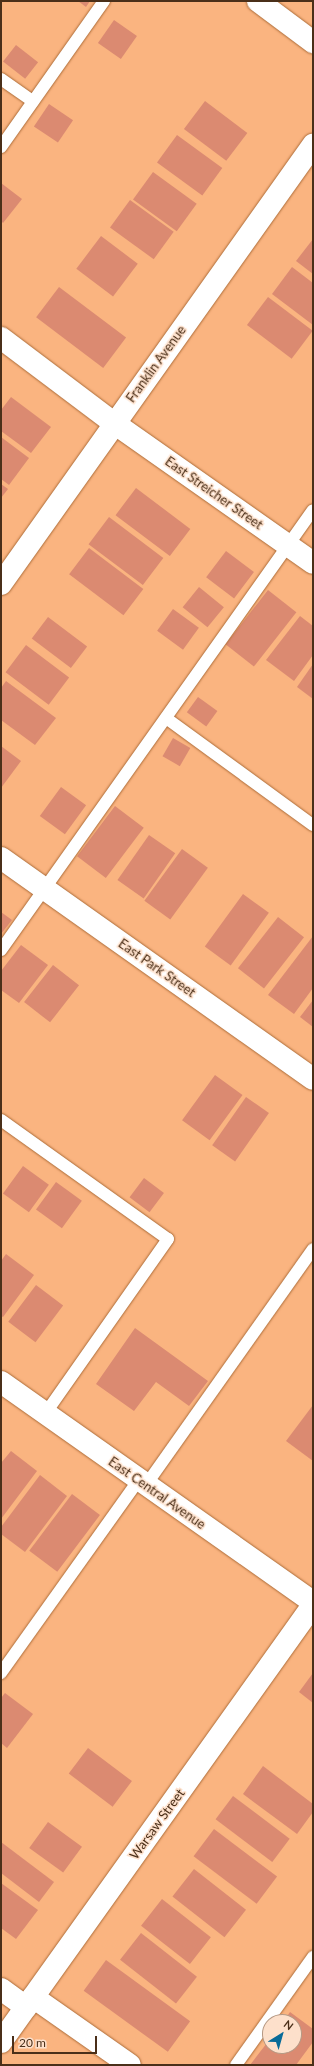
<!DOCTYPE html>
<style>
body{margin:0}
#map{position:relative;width:314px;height:2066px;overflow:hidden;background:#fab480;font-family:Lato,sans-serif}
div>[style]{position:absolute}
.building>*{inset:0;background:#db8a71;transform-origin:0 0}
.roads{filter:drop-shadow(0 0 1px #ad6d39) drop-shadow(0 0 1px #ad6d39)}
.service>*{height:12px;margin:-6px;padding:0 6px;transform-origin:6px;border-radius:6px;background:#fff}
.minor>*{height:22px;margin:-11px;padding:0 11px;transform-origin:11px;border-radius:11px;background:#fff}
.tertiary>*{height:22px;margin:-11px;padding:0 11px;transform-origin:11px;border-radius:11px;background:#fff}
span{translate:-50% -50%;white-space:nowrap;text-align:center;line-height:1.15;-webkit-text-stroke:3px #fde0cb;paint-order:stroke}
.street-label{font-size:13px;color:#4a2f19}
.frame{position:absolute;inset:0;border:2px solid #4a2f19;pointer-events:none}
.north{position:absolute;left:262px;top:2014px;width:40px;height:40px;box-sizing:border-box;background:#fde0cb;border:1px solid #b59984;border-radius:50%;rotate:37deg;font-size:11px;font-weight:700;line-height:16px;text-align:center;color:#4a2f19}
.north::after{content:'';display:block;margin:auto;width:14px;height:18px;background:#096b99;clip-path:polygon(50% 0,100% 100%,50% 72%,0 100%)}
.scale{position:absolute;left:12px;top:2036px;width:85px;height:18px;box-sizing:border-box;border:2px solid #4a2f19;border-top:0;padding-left:5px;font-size:12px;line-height:14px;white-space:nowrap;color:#4a2f19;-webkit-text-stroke:3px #fde0cb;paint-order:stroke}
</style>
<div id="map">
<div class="building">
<i style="clip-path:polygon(78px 1px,90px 1px,86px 7px)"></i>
<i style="left:114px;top:20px;width:28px;height:28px;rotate:35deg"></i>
<i style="left:16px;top:45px;width:28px;height:21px;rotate:38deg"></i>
<i style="left:205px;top:101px;width:53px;height:35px;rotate:37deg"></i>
<i style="left:49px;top:104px;width:29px;height:27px;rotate:34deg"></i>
<i style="left:177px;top:135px;width:56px;height:34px;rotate:36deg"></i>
<i style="left:153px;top:172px;width:54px;height:34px;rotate:36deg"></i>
<i style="clip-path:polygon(1px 183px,22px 199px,3px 223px,1px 221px)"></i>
<i style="left:130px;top:200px;width:54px;height:34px;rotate:36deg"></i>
<i style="left:101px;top:236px;width:46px;height:41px;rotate:37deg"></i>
<i style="clip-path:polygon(313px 239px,313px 274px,296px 261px)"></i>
<i style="clip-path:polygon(292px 267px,313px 283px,313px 325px,272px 294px)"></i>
<i style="left:59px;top:287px;width:84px;height:38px;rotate:37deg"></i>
<i style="left:268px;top:297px;width:56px;height:35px;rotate:37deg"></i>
<i style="clip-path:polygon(11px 397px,51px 427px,31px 453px,1px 431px,1px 410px)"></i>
<i style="clip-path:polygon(1px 437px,29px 458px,9px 485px,1px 479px)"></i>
<i style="clip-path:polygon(1px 484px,8px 489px,1px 498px)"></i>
<i style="left:136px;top:488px;width:68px;height:34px;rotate:37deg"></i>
<i style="left:109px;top:517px;width:68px;height:34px;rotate:37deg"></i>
<i style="left:89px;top:548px;width:68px;height:33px;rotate:37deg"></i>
<i style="left:226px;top:551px;width:35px;height:33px;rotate:37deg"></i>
<i style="left:199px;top:587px;width:32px;height:26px;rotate:39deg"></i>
<i style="left:268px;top:590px;width:36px;height:69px;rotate:38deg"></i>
<i style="left:173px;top:609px;width:32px;height:27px;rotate:36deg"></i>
<i style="clip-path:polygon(300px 616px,313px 626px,313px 655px,294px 681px,266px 660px)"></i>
<i style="left:48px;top:617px;width:49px;height:27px;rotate:37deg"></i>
<i style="left:26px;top:645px;width:54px;height:34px;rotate:37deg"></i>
<i style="clip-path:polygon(313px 664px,313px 699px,297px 687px)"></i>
<i style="clip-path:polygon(6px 681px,56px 718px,35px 745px,1px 720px,1px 688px)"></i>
<i style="left:198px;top:697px;width:24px;height:19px;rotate:36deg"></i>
<i style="left:173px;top:738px;width:20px;height:21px;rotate:30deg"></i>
<i style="clip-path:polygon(1px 746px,21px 761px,1px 788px)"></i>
<i style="left:61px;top:787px;width:31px;height:36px;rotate:36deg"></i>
<i style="left:115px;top:806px;width:36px;height:63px;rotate:37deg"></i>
<i style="left:149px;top:835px;width:32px;height:55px;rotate:35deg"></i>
<i style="left:182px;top:849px;width:32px;height:64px;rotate:36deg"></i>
<i style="left:243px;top:894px;width:32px;height:65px;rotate:36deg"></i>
<i style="clip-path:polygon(1px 912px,12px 920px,1px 934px)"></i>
<i style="left:278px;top:917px;width:33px;height:65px;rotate:38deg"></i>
<i style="clip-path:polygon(313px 936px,313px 988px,294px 1014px,268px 995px)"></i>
<i style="clip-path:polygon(21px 945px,48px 965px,19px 1003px,1px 990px,1px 971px)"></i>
<i style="left:53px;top:965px;width:33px;height:47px;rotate:38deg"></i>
<i style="clip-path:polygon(313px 1000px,313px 1027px,300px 1017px)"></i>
<i style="left:215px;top:1075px;width:34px;height:56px;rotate:36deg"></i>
<i style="left:246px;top:1097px;width:28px;height:59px;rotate:35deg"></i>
<i style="left:23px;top:1166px;width:32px;height:34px;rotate:36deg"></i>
<i style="left:144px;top:1178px;width:25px;height:24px;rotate:37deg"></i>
<i style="left:56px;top:1182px;width:32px;height:34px;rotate:36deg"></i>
<i style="clip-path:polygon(6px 1254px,34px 1275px,3px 1317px,1px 1316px,1px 1261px)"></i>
<i style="left:36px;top:1285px;width:34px;height:46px;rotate:37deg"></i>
<i style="clip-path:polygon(135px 1328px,208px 1381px,189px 1406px,156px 1382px,134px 1411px,96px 1384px)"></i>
<i style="clip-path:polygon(313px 1405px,313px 1461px,286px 1441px)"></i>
<i style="clip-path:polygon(11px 1451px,37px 1471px,1px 1519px,1px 1463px)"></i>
<i style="clip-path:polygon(40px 1475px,67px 1496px,25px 1552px,1px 1534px,1px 1527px)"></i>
<i style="left:72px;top:1494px;width:35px;height:71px;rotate:37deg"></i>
<i style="clip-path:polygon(313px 1673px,313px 1703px,299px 1692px)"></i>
<i style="clip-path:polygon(5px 1693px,33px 1714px,7px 1748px,1px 1743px,1px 1698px)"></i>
<i style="left:88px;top:1748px;width:55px;height:32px;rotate:37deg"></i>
<i style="clip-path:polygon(263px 1766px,313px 1804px,313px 1812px,297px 1834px,243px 1794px)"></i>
<i style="left:233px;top:1796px;width:71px;height:29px;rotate:37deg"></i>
<i style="left:48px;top:1822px;width:42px;height:32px;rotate:36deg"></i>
<i style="left:214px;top:1829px;width:79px;height:34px;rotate:37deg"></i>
<i style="clip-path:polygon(1px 1842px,54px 1882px,39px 1902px,1px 1873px)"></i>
<i style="left:194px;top:1869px;width:66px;height:35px;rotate:38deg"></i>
<i style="clip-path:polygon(1px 1883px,38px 1910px,16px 1939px,1px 1928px)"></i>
<i style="left:162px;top:1899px;width:62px;height:34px;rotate:38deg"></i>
<i style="left:141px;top:1933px;width:71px;height:34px;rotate:38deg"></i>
<i style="left:106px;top:1960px;width:104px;height:38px;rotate:36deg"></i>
<i style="clip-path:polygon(290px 2012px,313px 2029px,313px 2042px,296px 2065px,250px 2065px,270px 2039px,270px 2046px,294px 2046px,294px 2022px,283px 2022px)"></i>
</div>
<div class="roads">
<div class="service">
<i style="left:1px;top:79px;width:39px;rotate:35deg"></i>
<i style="left:1px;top:147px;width:179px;rotate:-54.8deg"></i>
<i style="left:166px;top:718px;width:182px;rotate:36.1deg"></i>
<i style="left:1px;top:950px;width:539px;rotate:-54.66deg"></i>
<i style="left:1px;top:1120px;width:205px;rotate:35.5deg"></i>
<i style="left:168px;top:1239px;width:214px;rotate:125.1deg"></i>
<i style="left:146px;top:1485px;width:289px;rotate:-54.7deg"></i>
<i style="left:1px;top:1673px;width:236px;rotate:-54.5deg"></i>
<i style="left:236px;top:2065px;width:133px;rotate:-54.5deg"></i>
</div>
<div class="minor">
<i style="left:258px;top:1px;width:69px;rotate:36.7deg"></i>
<i style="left:1px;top:338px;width:141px;rotate:37deg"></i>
<i style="left:114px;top:423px;width:243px;rotate:35.1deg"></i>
<i style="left:1px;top:584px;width:539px;rotate:-54.6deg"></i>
<i style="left:1px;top:858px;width:382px;rotate:35.3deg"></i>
<i style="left:1px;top:1989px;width:31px;rotate:36deg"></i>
<i style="left:33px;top:1997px;width:118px;rotate:35deg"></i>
<i style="left:1px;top:2042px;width:537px;rotate:-54.47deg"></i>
</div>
<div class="tertiary">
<i style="left:1px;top:1382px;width:382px;rotate:35.2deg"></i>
</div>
</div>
<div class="street-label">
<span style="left:156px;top:364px;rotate:-54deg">Franklin Avenue</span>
<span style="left:214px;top:493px;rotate:35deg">East Streicher Street</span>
<span style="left:157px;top:968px;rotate:35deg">East Park Street</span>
<span style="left:157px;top:1493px;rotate:35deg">East Central Avenue</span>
<span style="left:157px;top:1824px;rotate:-54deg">Warsaw Street</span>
</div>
<div class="frame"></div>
<div class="north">N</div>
<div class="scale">20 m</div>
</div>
